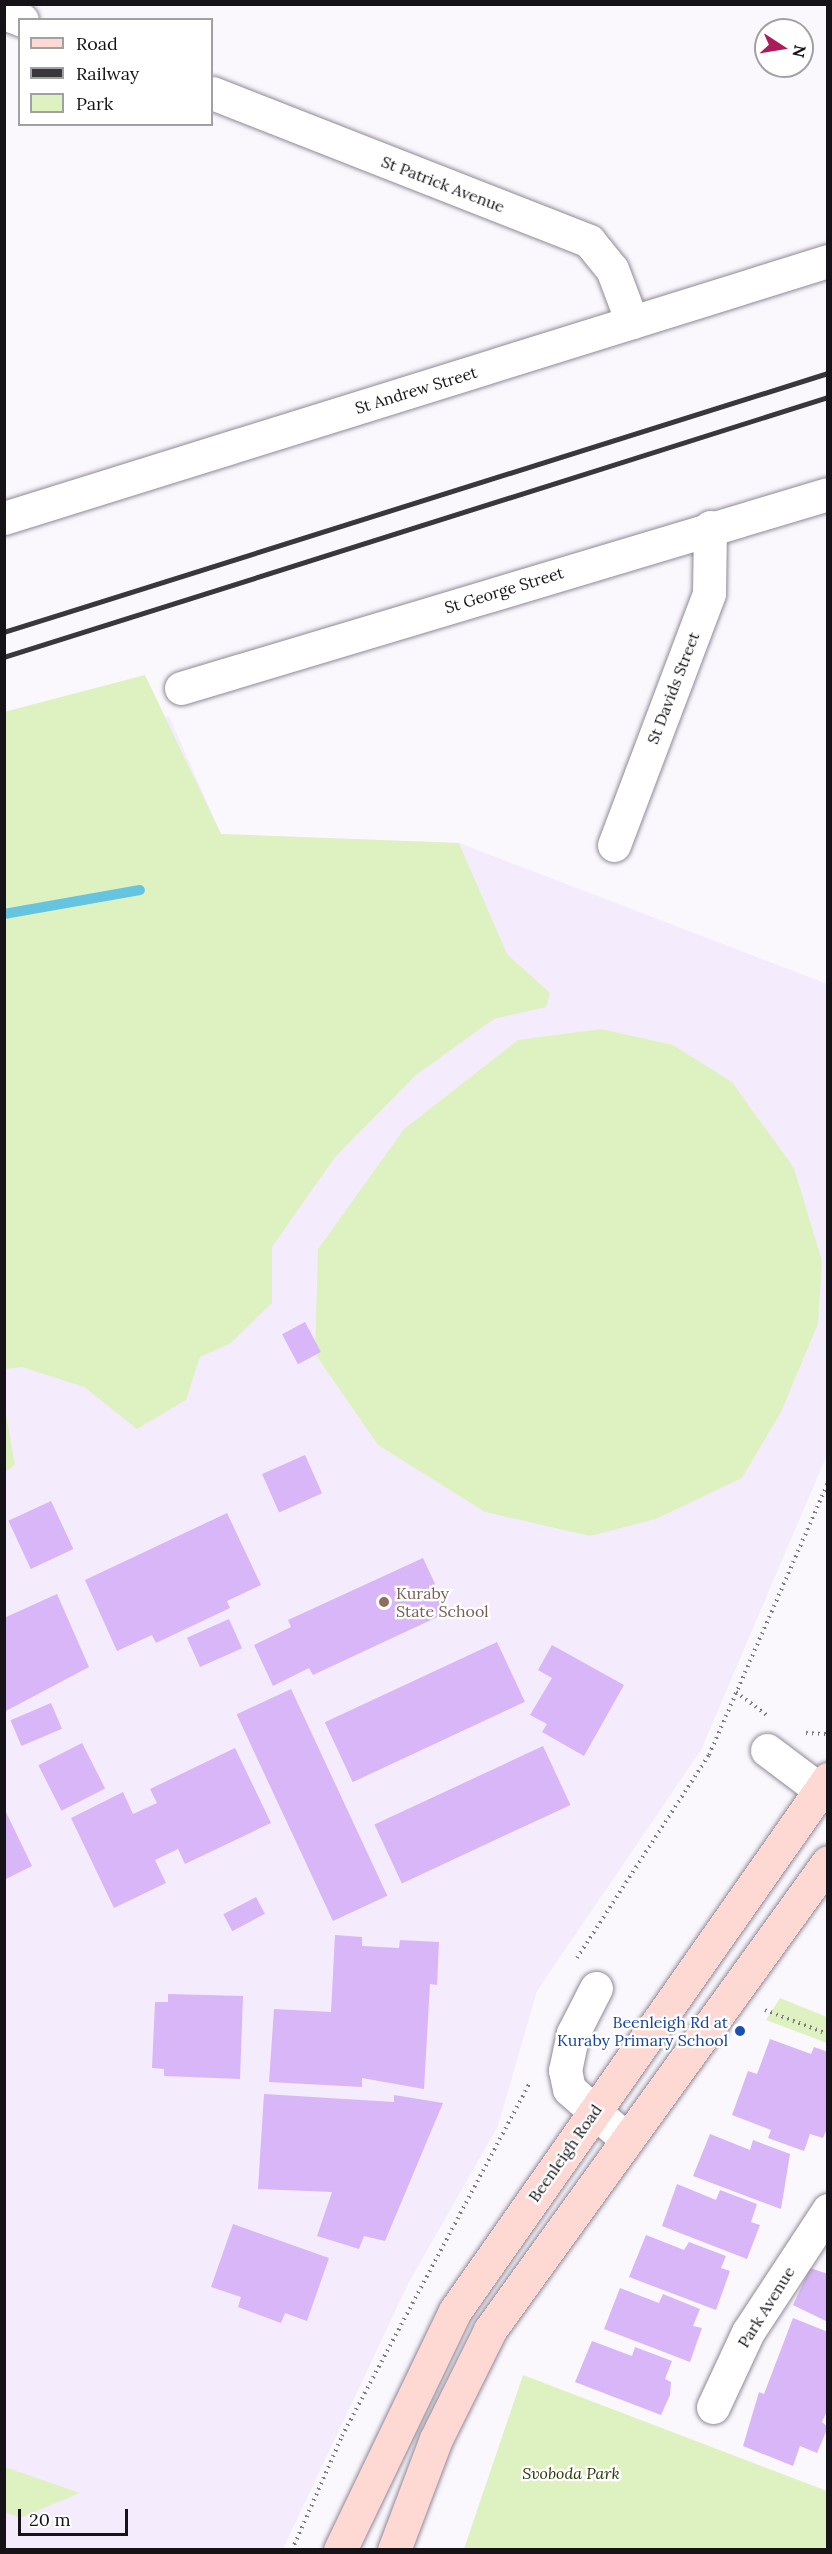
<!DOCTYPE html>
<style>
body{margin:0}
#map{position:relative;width:832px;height:2554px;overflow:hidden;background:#faf7fd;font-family:Lora,serif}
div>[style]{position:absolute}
.built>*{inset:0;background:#f4ecfd}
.green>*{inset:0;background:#def2c1}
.stream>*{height:10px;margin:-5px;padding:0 5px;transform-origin:5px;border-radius:5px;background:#65c4df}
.building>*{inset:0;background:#d8b6f7;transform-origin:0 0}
.path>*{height:4px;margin-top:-2px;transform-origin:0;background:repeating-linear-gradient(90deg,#7e7b81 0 1.5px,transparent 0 6px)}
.roads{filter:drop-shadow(0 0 2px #908997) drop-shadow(0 0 2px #908997)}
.minor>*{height:33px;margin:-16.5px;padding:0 16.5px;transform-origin:16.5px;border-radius:16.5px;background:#fff}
.major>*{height:33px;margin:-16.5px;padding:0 16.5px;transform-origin:16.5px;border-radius:16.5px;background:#fed9d4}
.rail>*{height:4.5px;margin:-2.25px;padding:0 2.25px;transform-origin:2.25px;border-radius:2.25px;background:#39373c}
.dots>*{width:16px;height:16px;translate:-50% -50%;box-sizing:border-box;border:3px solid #fff;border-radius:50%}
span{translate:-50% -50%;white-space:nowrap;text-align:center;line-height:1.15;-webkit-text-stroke:4.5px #fff;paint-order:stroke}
.street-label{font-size:16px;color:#151318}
.education-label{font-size:16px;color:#785e54}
.left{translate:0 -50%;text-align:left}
.transit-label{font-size:16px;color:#164399}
.right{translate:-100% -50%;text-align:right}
.park-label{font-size:16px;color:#293905;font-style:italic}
.frame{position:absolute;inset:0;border:6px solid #151318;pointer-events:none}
.legend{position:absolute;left:18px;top:18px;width:195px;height:108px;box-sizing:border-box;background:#fff;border:2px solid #a1a1a3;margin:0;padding:8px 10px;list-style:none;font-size:18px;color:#151318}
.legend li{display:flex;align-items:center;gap:12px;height:30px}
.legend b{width:30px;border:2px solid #a1a1a3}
.north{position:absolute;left:754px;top:18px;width:60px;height:60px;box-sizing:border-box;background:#fff;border:2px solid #a1a1a3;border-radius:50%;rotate:102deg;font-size:16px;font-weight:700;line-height:24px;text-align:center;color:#151318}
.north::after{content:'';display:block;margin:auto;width:21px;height:27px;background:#ac1d57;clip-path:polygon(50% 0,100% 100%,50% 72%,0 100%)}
.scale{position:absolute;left:18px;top:2509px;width:110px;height:27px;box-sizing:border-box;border:3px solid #151318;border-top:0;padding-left:8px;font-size:18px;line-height:21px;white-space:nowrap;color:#151318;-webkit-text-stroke:4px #fff;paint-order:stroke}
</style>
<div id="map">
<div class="built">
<i style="clip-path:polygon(169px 716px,221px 834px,459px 843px,827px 984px,827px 1455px,701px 1750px,537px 1991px,498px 2126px,408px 2284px,283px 2549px,5px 2549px,4px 770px)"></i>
</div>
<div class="green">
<i style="clip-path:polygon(145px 675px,221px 834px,459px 843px,507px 954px,550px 993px,546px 1007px,494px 1019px,416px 1075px,335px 1157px,272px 1247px,272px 1303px,231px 1343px,200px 1357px,186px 1400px,137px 1429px,84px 1387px,22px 1367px,5px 1369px,4px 712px)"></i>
<i style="clip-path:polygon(601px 1029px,673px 1045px,732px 1082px,794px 1168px,822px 1261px,818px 1324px,781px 1412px,742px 1478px,656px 1519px,590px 1536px,485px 1512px,378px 1445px,315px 1354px,318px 1249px,404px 1129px,518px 1040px)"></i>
<i style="clip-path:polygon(4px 1403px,15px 1465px,5px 1472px,4px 1472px)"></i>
<i style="clip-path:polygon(780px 1998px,827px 2017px,827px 2043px,766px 2020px)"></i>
<i style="clip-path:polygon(523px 2375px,827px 2491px,827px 2549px,464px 2549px)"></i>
<i style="clip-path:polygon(5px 2467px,80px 2493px,20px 2518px,5px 2512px)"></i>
</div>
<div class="stream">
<i style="left:4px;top:914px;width:138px;rotate:-10deg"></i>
</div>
<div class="building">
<i style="left:305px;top:1322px;width:34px;height:26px;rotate:62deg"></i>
<i style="left:305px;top:1455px;width:42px;height:47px;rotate:66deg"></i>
<i style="left:51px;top:1501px;width:53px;height:47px;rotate:65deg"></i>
<i style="clip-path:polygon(227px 1513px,261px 1585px,227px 1601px,230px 1608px,156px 1643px,152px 1635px,117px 1651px,85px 1580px)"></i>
<i style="clip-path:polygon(423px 1558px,448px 1612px,313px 1675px,309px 1668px,273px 1686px,254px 1645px,291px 1627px,288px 1620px)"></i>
<i style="clip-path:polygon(57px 1594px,89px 1667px,4px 1712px,4px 1618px)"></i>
<i style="left:229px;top:1619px;width:32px;height:46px;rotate:66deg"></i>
<i style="left:497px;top:1642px;width:66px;height:190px;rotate:65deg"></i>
<i style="clip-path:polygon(552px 1645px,624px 1685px,584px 1756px,542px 1732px,547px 1724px,530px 1715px,552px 1678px,538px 1670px)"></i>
<i style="left:291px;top:1689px;width:228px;height:60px;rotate:65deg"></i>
<i style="left:51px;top:1703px;width:28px;height:44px;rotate:67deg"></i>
<i style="left:82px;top:1743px;width:51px;height:49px;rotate:63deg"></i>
<i style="left:543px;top:1746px;width:65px;height:186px;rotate:65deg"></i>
<i style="clip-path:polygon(235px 1748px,271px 1823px,185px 1864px,178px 1849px,155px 1860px,166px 1883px,114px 1908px,71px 1818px,123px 1792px,133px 1814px,157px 1803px,150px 1789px)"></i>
<i style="clip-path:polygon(4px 1808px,32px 1866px,4px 1880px)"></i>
<i style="left:256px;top:1897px;width:19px;height:37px;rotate:62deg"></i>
<i style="clip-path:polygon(335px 1935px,362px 1937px,362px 1946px,399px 1948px,400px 1940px,439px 1942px,437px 1985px,430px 1984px,424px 2089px,362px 2078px,362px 2087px,269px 2082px,274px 2009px,331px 2012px)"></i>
<i style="clip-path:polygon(168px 1994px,243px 1996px,240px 2079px,164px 2076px,164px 2069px,152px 2068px,155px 2002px,168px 2002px)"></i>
<i style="clip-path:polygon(770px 2039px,811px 2054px,814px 2047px,828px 2052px,828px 2126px,823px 2138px,810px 2134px,804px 2151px,768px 2138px,771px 2130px,732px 2115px,748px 2071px,757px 2074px)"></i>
<i style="clip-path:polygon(264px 2094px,394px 2102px,394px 2095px,443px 2103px,385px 2241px,364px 2236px,359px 2249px,317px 2236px,332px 2192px,258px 2189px)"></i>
<i style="clip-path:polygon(710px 2134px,750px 2150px,753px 2140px,790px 2154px,781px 2209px,693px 2176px)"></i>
<i style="clip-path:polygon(677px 2184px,716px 2200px,720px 2190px,757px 2204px,751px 2222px,760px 2225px,747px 2259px,662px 2226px)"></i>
<i style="clip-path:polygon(233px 2224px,329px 2258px,307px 2321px,285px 2313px,281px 2323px,238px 2307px,241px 2297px,211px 2287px)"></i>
<i style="clip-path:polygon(646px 2235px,684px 2250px,689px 2242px,726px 2256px,721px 2268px,730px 2271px,716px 2310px,629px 2277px)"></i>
<i style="clip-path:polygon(810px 2268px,828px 2274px,828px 2322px,793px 2305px)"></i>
<i style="clip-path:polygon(620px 2288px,659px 2303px,663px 2294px,700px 2309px,693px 2326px,702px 2328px,690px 2362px,604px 2329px)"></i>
<i style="clip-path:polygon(793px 2318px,828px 2332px,828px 2409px,822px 2422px,828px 2427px,817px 2453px,800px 2446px,793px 2466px,743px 2446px,759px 2392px,764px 2394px)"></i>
<i style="clip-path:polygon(592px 2341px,632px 2356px,635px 2347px,672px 2361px,665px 2379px,671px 2382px,670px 2395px,661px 2415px,575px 2382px)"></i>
</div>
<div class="path">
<i style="left:736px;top:1692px;width:38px;rotate:37deg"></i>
<i style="left:806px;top:1733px;width:22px;rotate:3deg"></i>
<i style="left:577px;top:1958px;width:242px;rotate:-57deg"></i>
<i style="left:709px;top:1755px;width:298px;rotate:-66.4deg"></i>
<i style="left:765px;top:2010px;width:67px;rotate:20.9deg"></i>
<i style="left:292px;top:2550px;width:124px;rotate:-66.3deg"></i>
<i style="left:342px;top:2436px;width:400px;rotate:-62deg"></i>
</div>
<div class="roads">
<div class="minor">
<i style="left:4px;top:13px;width:19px;rotate:21deg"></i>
<i style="left:212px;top:93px;width:405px;rotate:21.4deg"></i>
<i style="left:589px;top:241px;width:36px;rotate:51deg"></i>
<i style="left:612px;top:269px;width:57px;rotate:69.3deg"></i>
<i style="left:4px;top:518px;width:863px;rotate:-17.32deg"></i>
<i style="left:181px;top:688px;width:675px;rotate:-16.69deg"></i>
<i style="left:614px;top:845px;width:269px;rotate:-69.3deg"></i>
<i style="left:709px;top:593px;width:66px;rotate:-89.1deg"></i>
<i style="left:767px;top:1750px;width:76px;rotate:37deg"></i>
<i style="left:596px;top:1988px;width:51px;rotate:117.1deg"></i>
<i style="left:573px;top:2033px;width:38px;rotate:102deg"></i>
<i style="left:565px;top:2070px;width:19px;rotate:78deg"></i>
<i style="left:569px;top:2089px;width:74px;rotate:41.2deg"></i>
<i style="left:713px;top:2407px;width:83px;rotate:-65deg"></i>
<i style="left:748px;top:2332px;width:146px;rotate:-56.7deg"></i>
</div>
<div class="major">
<i style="left:340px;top:2550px;width:265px;rotate:-64.3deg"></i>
<i style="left:455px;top:2311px;width:650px;rotate:-54.96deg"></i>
<i style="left:394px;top:2550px;width:119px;rotate:-69.3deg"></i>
<i style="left:436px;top:2439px;width:122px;rotate:-63.6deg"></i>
<i style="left:490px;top:2330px;width:577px;rotate:-54.16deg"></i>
</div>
</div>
<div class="rail">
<i style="left:4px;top:632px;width:864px;rotate:-17.45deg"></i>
<i style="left:4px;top:657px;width:864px;rotate:-17.51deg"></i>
</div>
<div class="dots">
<i style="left:384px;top:1602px;background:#8d6e63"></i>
<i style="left:740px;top:2031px;background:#1a4fb4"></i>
</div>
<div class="street-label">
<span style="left:443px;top:184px;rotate:21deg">St Patrick Avenue</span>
<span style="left:416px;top:390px;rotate:-17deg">St Andrew Street</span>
<span style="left:504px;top:590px;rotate:-17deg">St George Street</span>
<span style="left:673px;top:688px;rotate:-69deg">St Davids Street</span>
<span style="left:565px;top:2153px;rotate:-55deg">Beenleigh Road</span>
<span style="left:766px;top:2307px;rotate:-58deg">Park Avenue</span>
</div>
<div class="education-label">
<span class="left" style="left:396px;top:1602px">Kuraby<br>State School</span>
</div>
<div class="transit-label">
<span class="right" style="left:728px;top:2031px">Beenleigh Rd at<br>Kuraby Primary School</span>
</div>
<div class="park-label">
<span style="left:571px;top:2473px">Svoboda Park</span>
</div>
<div class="frame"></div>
<ul class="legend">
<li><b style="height:8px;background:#fed9d4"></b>Road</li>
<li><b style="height:8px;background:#39373c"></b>Railway</li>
<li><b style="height:16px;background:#def2c1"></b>Park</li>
</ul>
<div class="north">N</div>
<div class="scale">20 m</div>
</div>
